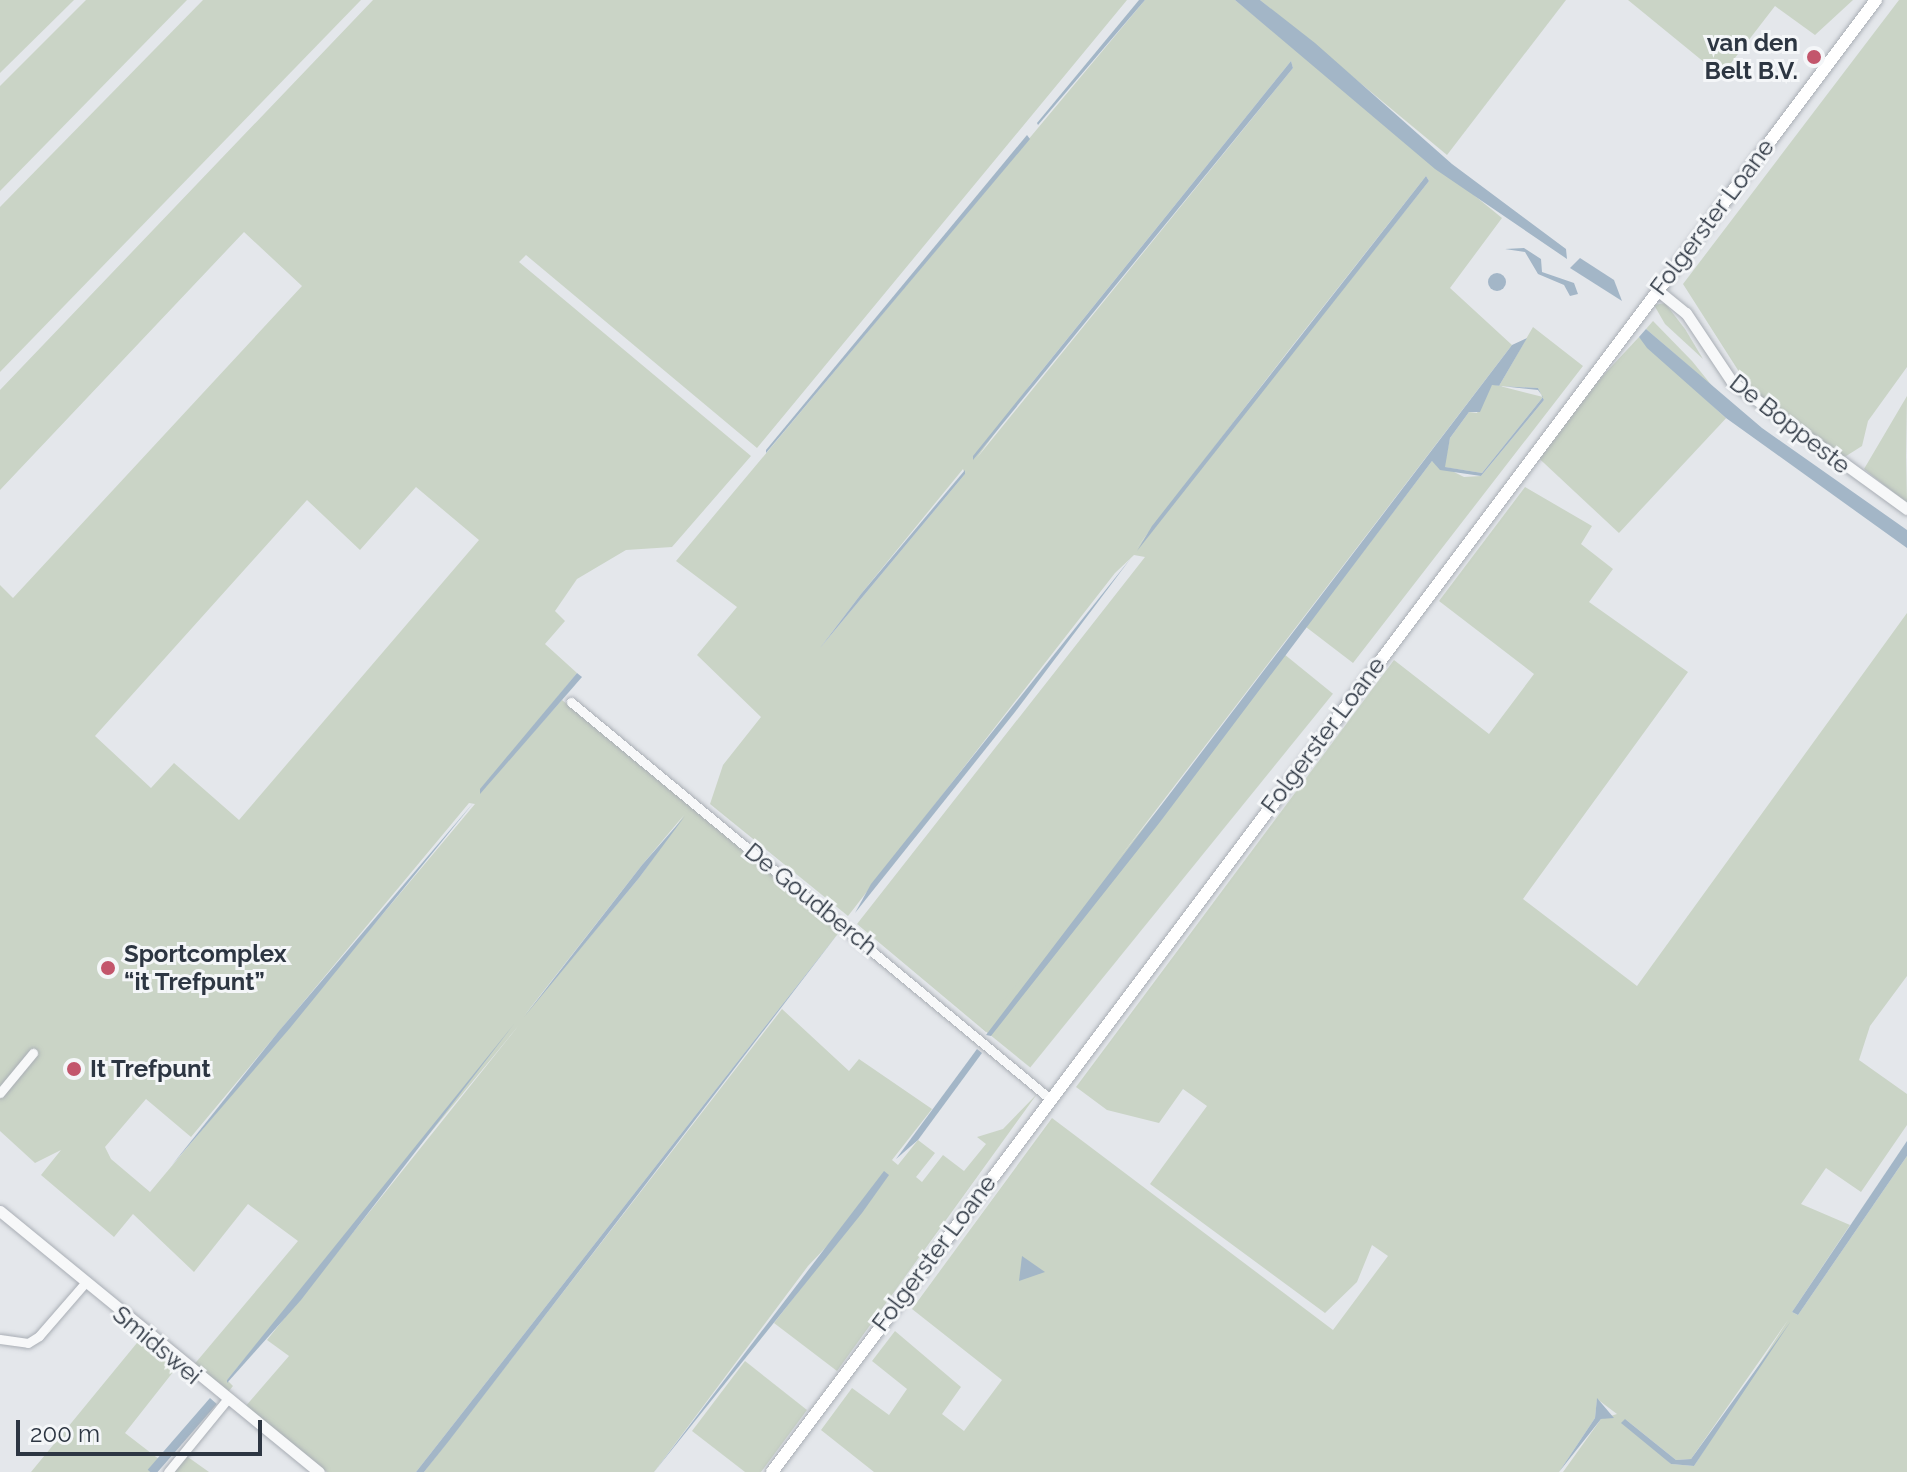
<!DOCTYPE html>
<meta charset="utf-8">
<style>
body{margin:0}
#map{position:relative;width:1907px;height:1472px;overflow:hidden;background:#e4e7eb;font-family:Raleway,sans-serif}
div>[style]{position:absolute}
.green>*{inset:0;background:#cad4c6;transform-origin:0 0}
.water>*{inset:0;background:#a3b6c7;transform-origin:0 0}
.round{border-radius:50%}
.roads{filter:drop-shadow(0 0 2px #a9aeb5) drop-shadow(0 0 2px #a9aeb5)}
.minor>*{height:9px;margin:-4.5px;padding:0 4.5px;transform-origin:4.5px;border-radius:4.5px;background:#f7f8f9}
.tertiary>*{height:11px;margin:-5.5px;padding:0 5.5px;transform-origin:5.5px;border-radius:5.5px;background:#f7f8f9}
.secondary>*{height:12px;margin:-6px;padding:0 6px;transform-origin:6px;border-radius:6px;background:#fff}
.dots>*{width:22px;height:22px;translate:-50% -50%;box-sizing:border-box;border:4px solid #f4f6f8;border-radius:50%}
span{translate:-50% -50%;white-space:nowrap;text-align:center;line-height:1.15;-webkit-text-stroke:6px #f4f6f8;paint-order:stroke}
.poi-label{font-size:24px;color:#2d3642;font-weight:700}
.right{translate:-100% -50%;text-align:right}
.left{translate:0 -50%;text-align:left}
.street-label{font-size:24px;color:#2d3642}
.scale{position:absolute;left:16px;top:1420px;width:246px;height:36px;box-sizing:border-box;border:4px solid #2d3642;border-top:0;padding-left:10px;font-size:24px;line-height:28px;white-space:nowrap;color:#2d3642;-webkit-text-stroke:6px #f4f6f8;paint-order:stroke}
</style>
<div id="map">
<div class="green">
<i style="clip-path:polygon(0 0,74px 0,0 73px)"></i>
<i style="clip-path:polygon(86px 0,187px 0,0 191px,0 86px)"></i>
<i style="clip-path:polygon(203px 0,361px 0,0 372px,0 207px)"></i>
<i style="clip-path:polygon(evenodd,373px 0,1127px 0,757px 448px,526px 255px,519px 262px,751px 456px,672px 547px,626px 550px,577px 579px,555px 611px,565px 621px,545px 644px,577px 673px,479px 793px,562px 700px,840px 931px,416px 1472px,327px 1472px,244px 1408px,289px 1356px,267px 1340px,519px 1025px,227px 1380px,233px 1386px,228px 1392px,192px 1367px,298px 1241px,248px 1204px,194px 1272px,133px 1214px,114px 1237px,41px 1175px,61px 1150px,35px 1163px,0 1131px,0 1099px,19px 1077px,0 1088px,0 585px,13px 598px,302px 286px,244px 232px,0 490px,0 390px,373px 0,416px 487px,479px 540px,239px 820px,174px 763px,151px 788px,95px 736px,307px 500px,360px 550px,416px 487px,373px 0,469px 803px,475px 804px,150px 1192px,111px 1159px,105px 1147px,146px 1099px,191px 1137px,469px 803px,373px 0,684px 815px,639px 878px,524px 1016px,642px 865px,684px 815px)"></i>
<i style="clip-path:polygon(evenodd,1145px 0,1235px 0,1502px 218px,1450px 288px,1512px 345px,986px 1032px,857px 924px,1145px 557px,1134px 555px,1115px 573px,848px 916px,710px 804px,723px 765px,761px 717px,697px 655px,737px 607px,676px 561px,1145px 0,1291px 61px,1293px 68px,976px 459px,1030px 385px,1291px 61px,1145px 0,1426px 176px,1429px 181px,1135px 550px,1289px 350px,1426px 176px,1145px 0,963px 469px,965px 474px,820px 648px,861px 594px,963px 469px)"></i>
<i style="clip-path:polygon(1260px 0,1566px 0,1447px 155px)"></i>
<i style="clip-path:polygon(1628px 0,1853px 0,1815px 35px,1775px 6px,1721px 76px)"></i>
<i style="clip-path:polygon(1899px 0,1907px 0,1907px 367px,1868px 421px,1862px 446px,1843px 458px,1750px 389px,1683px 284px)"></i>
<i style="clip-path:polygon(1665px 303px,1685px 329px,1703px 359px,1665px 324px,1654px 305px)"></i>
<i style="clip-path:polygon(1653px 321px,1692px 361px,1713px 387px,1646px 329px)"></i>
<i style="clip-path:polygon(1533px 327px,1583px 366px,1353px 663px,1306px 627px,1432px 461px,1464px 477px,1481px 476px,1544px 400px,1538px 388px,1499px 386px)"></i>
<i style="left:1639px;top:337px;width:119px;height:157px;rotate:43deg"></i>
<i style="clip-path:polygon(1492px 384px,1543px 397px,1482px 473px,1444px 467px,1450px 438px,1469px 412px,1477px 413px)"></i>
<i style="clip-path:polygon(1907px 396px,1906px 456px,1907px 503px,1864px 469px)"></i>
<i style="clip-path:polygon(evenodd,1525px 487px,1592px 526px,1581px 544px,1613px 569px,1589px 602px,1688px 672px,1523px 899px,1637px 986px,1907px 613px,1907px 976px,1870px 1026px,1859px 1060px,1907px 1094px,1907px 1125px,1861px 1192px,1826px 1168px,1801px 1204px,1850px 1225px,1792px 1312px,1798px 1315px,1907px 1156px,1907px 1472px,1563px 1472px,1601px 1419px,1617px 1414px,1597px 1399px,1595px 1418px,1559px 1472px,874px 1472px,821px 1430px,852px 1388px,889px 1415px,907px 1389px,872px 1361px,895px 1331px,961px 1387px,942px 1414px,964px 1431px,1002px 1380px,912px 1309px,1052px 1118px,1333px 1330px,1388px 1256px,1372px 1245px,1357px 1282px,1325px 1313px,1150px 1184px,1207px 1106px,1183px 1089px,1159px 1123px,1107px 1110px,1076px 1087px,1394px 660px,1489px 734px,1534px 674px,1439px 601px,1525px 487px,1788px 1320px,1694px 1466px,1671px 1464px,1625px 1419px,1676px 1460px,1691px 1459px,1788px 1320px)"></i>
<i style="left:1284px;top:654px;width:63px;height:481px;rotate:39deg"></i>
<i style="clip-path:polygon(782px 1009px,849px 1071px,859px 1059px,932px 1109px,892px 1160px,898px 1165px,918px 1140px,935px 1153px,916px 1177px,922px 1182px,943px 1155px,964px 1171px,986px 1144px,977px 1137px,1003px 1129px,1037px 1094px,837px 1371px,774px 1323px,866px 1205px,808px 1266px,654px 1472px,424px 1472px)"></i>
<i style="clip-path:polygon(141px 1338px,177px 1367px,125px 1433px,160px 1460px,151px 1472px,31px 1472px)"></i>
<i style="clip-path:polygon(745px 1361px,807px 1410px,761px 1472px,745px 1472px,692px 1431px)"></i>
<i style="clip-path:polygon(185px 1455px,209px 1472px,173px 1472px)"></i>
</div>
<div class="water">
<i style="clip-path:polygon(1139px 0,1145px 0,1038px 125px,1037px 123px)"></i>
<i style="clip-path:polygon(1235px 0,1260px 0,1315px 43px,1452px 164px,1566px 249px,1567px 259px,1435px 169px)"></i>
<i style="clip-path:polygon(1291px 61px,1293px 68px,973px 460px,973px 456px)"></i>
<i style="clip-path:polygon(1027px 135px,1030px 139px,766px 453px,766px 450px)"></i>
<i style="clip-path:polygon(1426px 176px,1429px 181px,1137px 551px,1152px 526px)"></i>
<i style="clip-path:polygon(1524px 248px,1541px 259px,1542px 272px,1574px 283px,1578px 294px,1570px 296px,1564px 285px,1538px 274px,1525px 252px,1505px 249px)"></i>
<i style="clip-path:polygon(1580px 258px,1614px 280px,1622px 301px,1570px 268px)"></i>
<i class="round" style="left:1488px;top:273px;width:18px;height:18px"></i>
<i style="clip-path:polygon(1646px 329px,1762px 428px,1907px 530px,1907px 548px,1726px 418px,1647px 348px,1639px 337px)"></i>
<i style="clip-path:polygon(evenodd,1527px 338px,1499px 386px,1538px 388px,1544px 400px,1481px 476px,1440px 470px,1432px 461px,1160px 822px,991px 1036px,986px 1035px,1512px 345px,1527px 338px,1492px 385px,1538px 390px,1543px 397px,1482px 473px,1445px 467px,1450px 438px,1469px 412px,1480px 412px,1492px 385px)"></i>
<i style="clip-path:polygon(965px 470px,965px 474px,820px 648px,861px 594px)"></i>
<i style="clip-path:polygon(1131px 558px,1015px 712px,855px 913px,871px 884px)"></i>
<i style="clip-path:polygon(577px 673px,582px 677px,480px 794px,480px 789px)"></i>
<i style="clip-path:polygon(474px 802px,290px 1028px,172px 1165px,279px 1031px)"></i>
<i style="clip-path:polygon(685px 816px,639px 878px,524px 1017px,642px 865px)"></i>
<i style="clip-path:polygon(840px 931px,448px 1442px,424px 1472px,416px 1472px)"></i>
<i style="clip-path:polygon(514px 1024px,301px 1300px,227px 1383px,227px 1380px)"></i>
<i style="clip-path:polygon(977px 1049px,982px 1053px,918px 1140px,896px 1159px)"></i>
<i style="clip-path:polygon(1907px 1141px,1907px 1156px,1798px 1315px,1792px 1312px)"></i>
<i style="clip-path:polygon(884px 1171px,889px 1175px,862px 1213px,654px 1472px)"></i>
<i style="clip-path:polygon(1022px 1256px,1045px 1272px,1019px 1281px)"></i>
<i style="clip-path:polygon(1791px 1321px,1694px 1466px,1671px 1464px,1621px 1423px,1625px 1419px,1676px 1460px,1691px 1459px)"></i>
<i style="left:210px;top:1398px;width:9px;height:95px;rotate:41deg"></i>
<i style="clip-path:polygon(1597px 1398px,1614px 1418px,1601px 1419px,1559px 1472px,1595px 1418px)"></i>
</div>
<div class="roads">
<div class="minor">
<i style="left:571px;top:702px;width:621px;rotate:39.64deg"></i>
<i style="left:0;top:1093px;width:52px;rotate:-50.5deg"></i>
<i style="left:0;top:1339px;width:28px;rotate:8deg"></i>
<i style="left:28px;top:1343px;width:13px;rotate:-32deg"></i>
<i style="left:39px;top:1336px;width:69px;rotate:-49.1deg"></i>
<i style="left:168px;top:1472px;width:92px;rotate:-50.8deg"></i>
</div>
<div class="tertiary">
<i style="left:1656px;top:289px;width:38px;rotate:39deg"></i>
<i style="left:1686px;top:313px;width:83px;rotate:56.3deg"></i>
<i style="left:1732px;top:382px;width:216px;rotate:36deg"></i>
<i style="left:0;top:1211px;width:412px;rotate:39.3deg"></i>
</div>
<div class="secondary">
<i style="left:772px;top:1472px;width:1840px;rotate:-53.13deg"></i>
</div>
</div>
<div class="dots">
<i style="left:1814px;top:57px;background:#c3566c"></i>
<i style="left:108px;top:968px;background:#c3566c"></i>
<i style="left:74px;top:1069px;background:#c3566c"></i>
</div>
<div class="poi-label">
<span class="right" style="left:1798px;top:57px">van den<br>Belt B.V.</span>
<span class="left" style="left:124px;top:968px">Sportcomplex<br>“it Trefpunt”</span>
<span class="left" style="left:90px;top:1069px">It Trefpunt</span>
</div>
<div class="street-label">
<span style="left:1712px;top:217px;rotate:-53deg">Folgerster Loane</span>
<span style="left:1790px;top:424px;rotate:38deg">De Boppeste</span>
<span style="left:1323px;top:735px;rotate:-53deg">Folgerster Loane</span>
<span style="left:811px;top:899px;rotate:39deg">De Goudberch</span>
<span style="left:934px;top:1253px;rotate:-53deg">Folgerster Loane</span>
<span style="left:157px;top:1345px;rotate:40deg">Smidswei</span>
</div>
<div class="scale">200 m</div>
</div>
